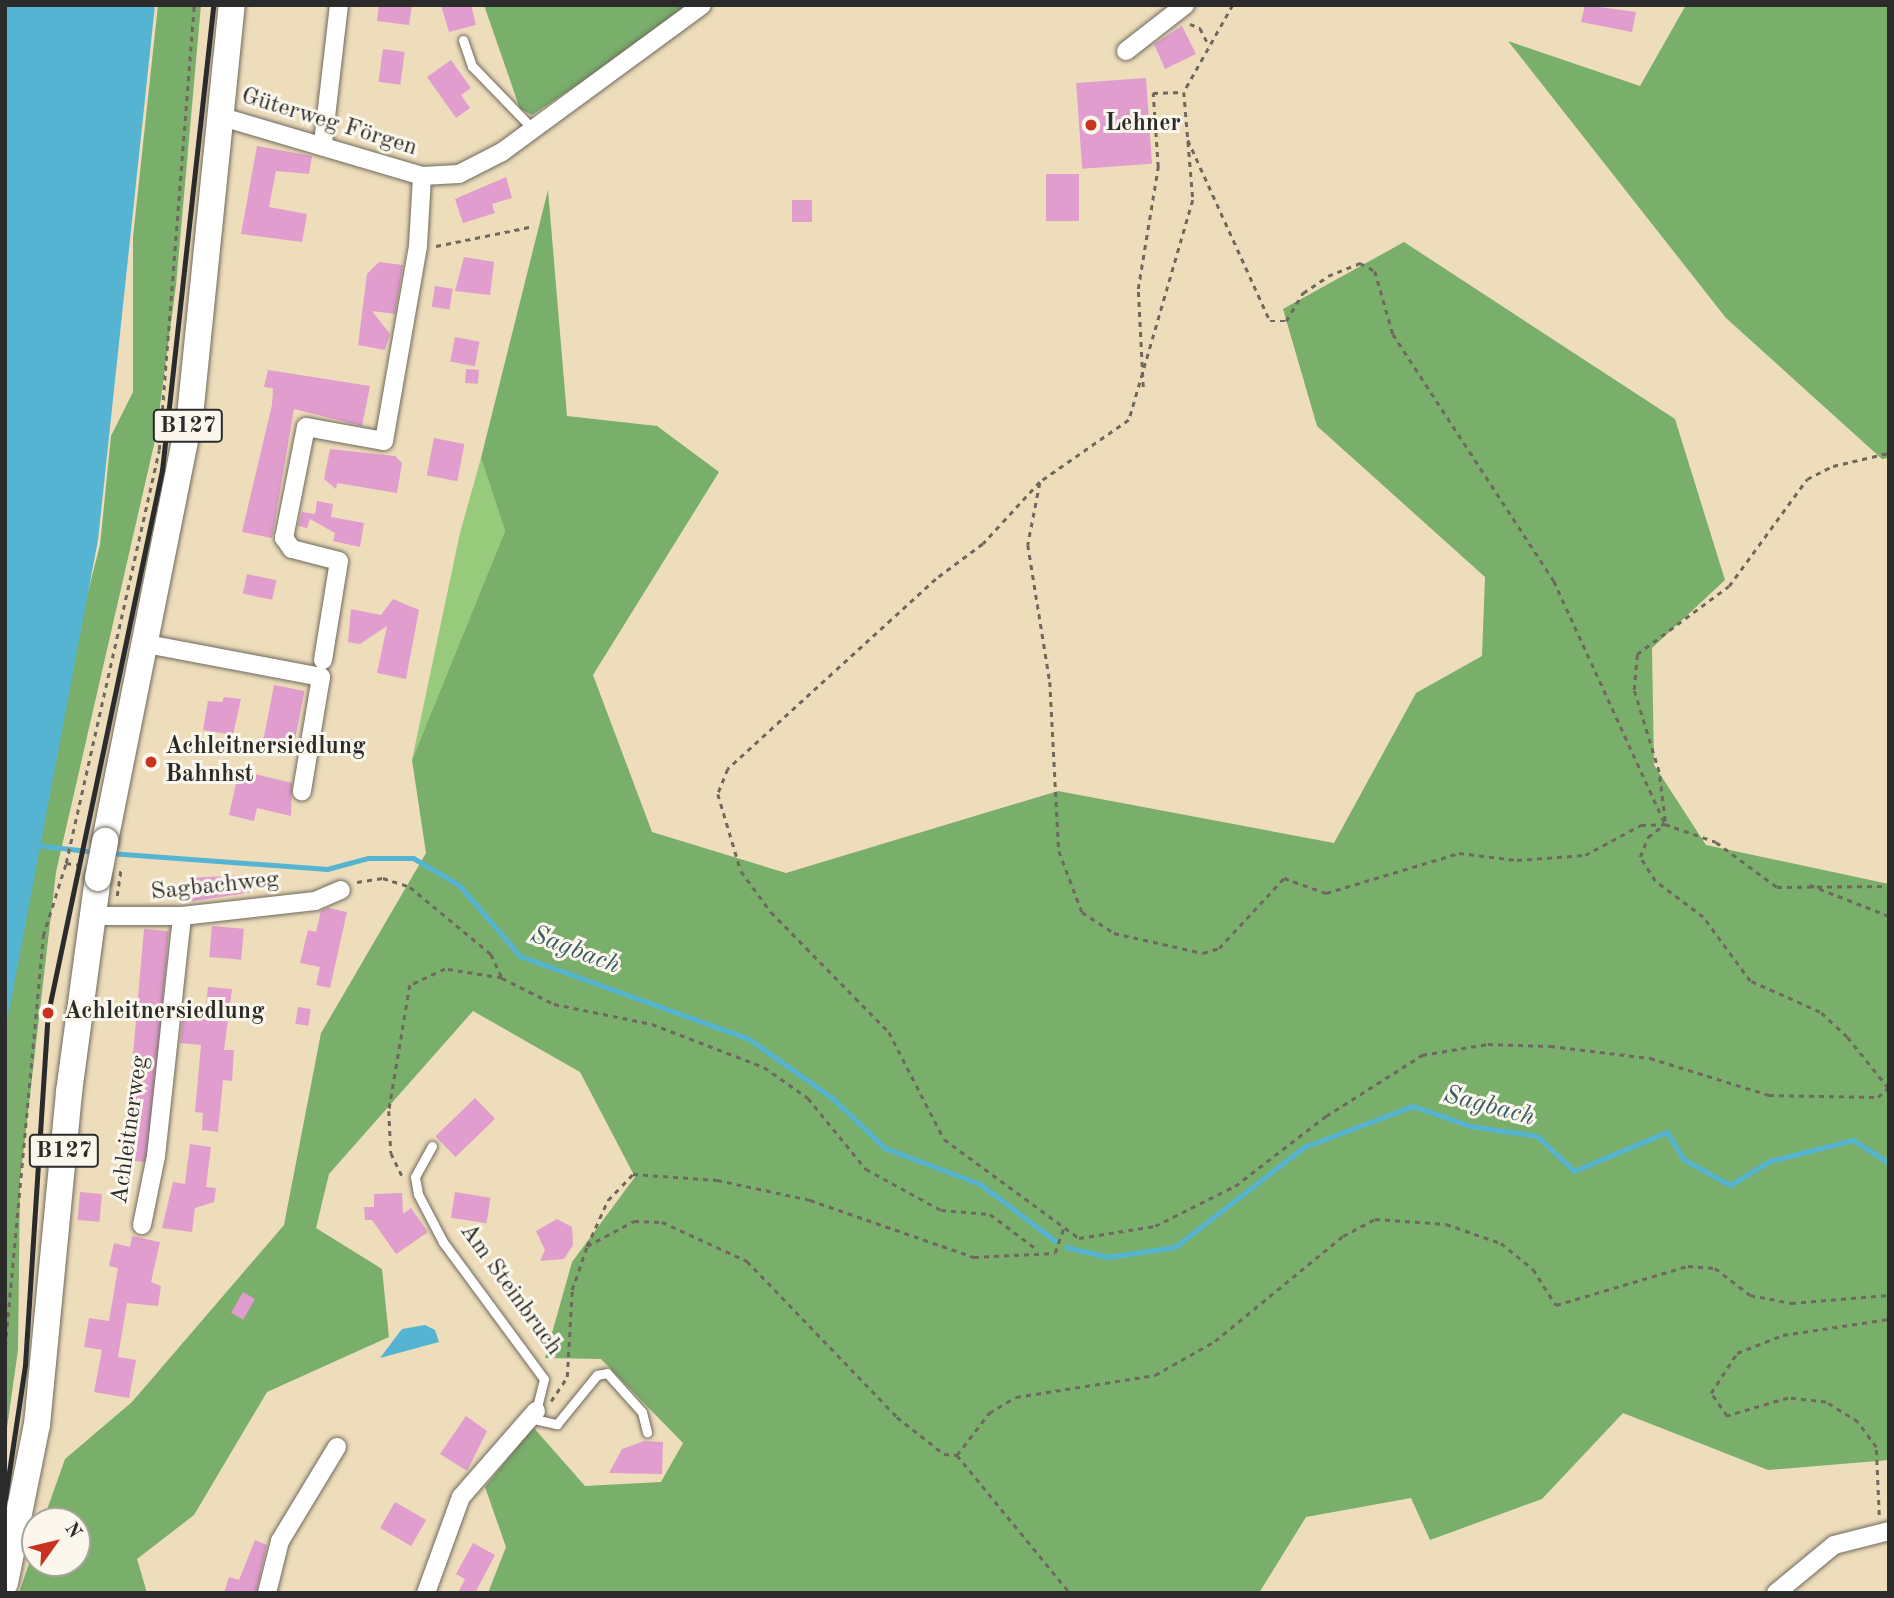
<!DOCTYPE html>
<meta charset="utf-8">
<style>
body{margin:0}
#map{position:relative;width:1894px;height:1598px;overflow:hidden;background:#edddbb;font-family:"Old Standard TT",serif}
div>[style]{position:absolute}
.green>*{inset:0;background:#97ca7b}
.forest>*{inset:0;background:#79ae6b}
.water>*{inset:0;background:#54b4d2}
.stream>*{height:5px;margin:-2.5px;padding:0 2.5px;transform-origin:2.5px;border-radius:2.5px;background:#54b4d2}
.building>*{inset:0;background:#e09dcd;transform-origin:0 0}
.path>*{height:2.5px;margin-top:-1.25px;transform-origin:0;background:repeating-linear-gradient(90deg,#6f695d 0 5px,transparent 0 10px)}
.roads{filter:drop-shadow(0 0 2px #6f695d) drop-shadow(0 0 2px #6f695d)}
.service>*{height:9px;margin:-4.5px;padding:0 4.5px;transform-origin:4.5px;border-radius:4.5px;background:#fff}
.minor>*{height:18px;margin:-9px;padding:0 9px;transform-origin:9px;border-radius:9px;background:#fff}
.primary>*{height:26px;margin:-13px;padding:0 13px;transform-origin:13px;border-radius:13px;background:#fff}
.rail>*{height:5px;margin:-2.5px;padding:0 2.5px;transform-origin:2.5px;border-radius:2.5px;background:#2b2b2b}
.bridges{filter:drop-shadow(0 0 2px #6f695d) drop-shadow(0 0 2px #6f695d)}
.primary-bridge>*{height:26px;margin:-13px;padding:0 13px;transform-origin:13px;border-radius:13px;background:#fff}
.dots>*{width:19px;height:19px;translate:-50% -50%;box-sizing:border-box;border:4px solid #fbf7ec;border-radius:50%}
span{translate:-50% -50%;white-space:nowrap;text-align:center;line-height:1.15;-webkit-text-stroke:6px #fbf7ec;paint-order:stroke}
.shield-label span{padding:2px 5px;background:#fbf7ec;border:2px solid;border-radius:5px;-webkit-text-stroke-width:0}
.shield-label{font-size:23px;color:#2b2b2b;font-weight:700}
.street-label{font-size:24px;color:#2b2b2b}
.poi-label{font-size:24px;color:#2b2b2b;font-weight:700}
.left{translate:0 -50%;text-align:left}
.water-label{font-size:26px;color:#395b65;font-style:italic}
.frame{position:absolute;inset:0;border:7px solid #2b2b2b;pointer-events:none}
.north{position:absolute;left:21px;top:1507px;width:70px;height:70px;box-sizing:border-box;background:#fbf7ec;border:2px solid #a8a59f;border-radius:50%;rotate:56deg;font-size:19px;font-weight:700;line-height:28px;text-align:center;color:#2b2b2b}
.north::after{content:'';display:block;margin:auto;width:24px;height:32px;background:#c8321e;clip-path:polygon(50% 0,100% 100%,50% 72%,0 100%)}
</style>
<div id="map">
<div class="green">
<i style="clip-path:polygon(481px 458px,505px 531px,412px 760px,460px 533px)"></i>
</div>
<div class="forest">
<i style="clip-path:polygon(158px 5px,201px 5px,176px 285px,156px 436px,56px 872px,20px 1181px,18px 1350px,5px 1442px,5px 846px,54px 725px,100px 545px,111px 436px,133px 392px,133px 237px)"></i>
<i style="clip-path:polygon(484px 5px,697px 5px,532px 115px,520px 109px)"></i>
<i style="clip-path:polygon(1686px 5px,1889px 5px,1889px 458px,1882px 459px,1726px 318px,1508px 41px,1640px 86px)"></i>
<i style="clip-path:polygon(548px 190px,567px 416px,657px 426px,719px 472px,593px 675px,652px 832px,786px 873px,1058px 791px,1334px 843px,1416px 693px,1482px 656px,1485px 577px,1317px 426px,1283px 309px,1404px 242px,1675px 419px,1725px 580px,1652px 648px,1654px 765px,1706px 845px,1889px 884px,1889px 1460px,1768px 1470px,1623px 1413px,1542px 1499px,1430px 1540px,1411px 1498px,1306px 1517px,1259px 1593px,488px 1593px,506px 1547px,485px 1487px,533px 1427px,585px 1486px,661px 1482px,683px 1443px,601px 1359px,545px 1358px,572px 1262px,635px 1177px,580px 1072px,473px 1011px,329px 1174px,316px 1228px,382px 1269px,389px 1337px,267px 1392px,194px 1515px,137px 1559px,147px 1593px,19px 1593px,35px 1546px,35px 1563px,77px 1563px,77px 1521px,43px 1521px,65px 1459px,132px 1402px,284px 1225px,321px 1033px,426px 853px,412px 760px,505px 531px,481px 458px)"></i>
</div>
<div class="water">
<i style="clip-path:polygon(5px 5px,155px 5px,98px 540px,5px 1033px)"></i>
<i style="clip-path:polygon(425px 1325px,435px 1330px,439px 1342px,380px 1358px,402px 1329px)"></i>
</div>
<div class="stream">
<i style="left:36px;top:845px;width:60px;rotate:6.7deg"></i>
<i style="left:109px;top:853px;width:219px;rotate:4.2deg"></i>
<i style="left:327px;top:869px;width:42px;rotate:-15deg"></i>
<i style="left:368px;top:858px;width:45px"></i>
<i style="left:413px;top:858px;width:53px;rotate:30.4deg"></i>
<i style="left:459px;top:885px;width:94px;rotate:49.3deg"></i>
<i style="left:520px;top:956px;width:244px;rotate:19.9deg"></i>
<i style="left:749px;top:1039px;width:100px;rotate:35.3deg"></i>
<i style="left:831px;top:1097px;width:74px;rotate:43.4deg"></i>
<i style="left:885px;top:1148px;width:102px;rotate:20.8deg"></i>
<i style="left:980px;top:1184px;width:94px;rotate:37.2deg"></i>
<i style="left:1066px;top:1247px;width:43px;rotate:13.4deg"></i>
<i style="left:1108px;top:1257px;width:68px;rotate:-8.5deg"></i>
<i style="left:1175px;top:1247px;width:163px;rotate:-37.8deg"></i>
<i style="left:1304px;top:1147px;width:116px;rotate:-20.6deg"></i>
<i style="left:1413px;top:1106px;width:60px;rotate:19.3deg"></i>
<i style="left:1470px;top:1126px;width:68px;rotate:8.5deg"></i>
<i style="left:1537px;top:1136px;width:51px;rotate:43.4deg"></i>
<i style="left:1574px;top:1171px;width:101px;rotate:-22.8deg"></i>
<i style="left:1667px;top:1132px;width:31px;rotate:59deg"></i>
<i style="left:1683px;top:1159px;width:54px;rotate:29deg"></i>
<i style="left:1730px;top:1185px;width:47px;rotate:-31deg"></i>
<i style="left:1770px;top:1161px;width:86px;rotate:-14.2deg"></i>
<i style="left:1853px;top:1140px;width:43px;rotate:32.6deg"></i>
</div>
<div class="building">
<i style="clip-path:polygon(379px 5px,412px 5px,409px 25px,377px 21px)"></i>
<i style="clip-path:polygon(441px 5px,471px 5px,476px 25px,449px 32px)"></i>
<i style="clip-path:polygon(1585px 5px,1636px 12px,1632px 32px,1581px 22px)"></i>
<i style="clip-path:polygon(1182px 26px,1196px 54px,1165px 69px,1154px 44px)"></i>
<i style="left:383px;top:49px;width:22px;height:33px;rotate:8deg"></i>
<i style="clip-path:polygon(451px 60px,471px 88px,461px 95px,470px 108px,456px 118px,427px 77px)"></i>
<i style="left:1146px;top:78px;width:86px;height:70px;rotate:86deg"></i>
<i style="clip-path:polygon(257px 146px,312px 156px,309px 174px,276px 171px,269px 207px,307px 214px,302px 242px,241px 234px)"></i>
<i style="left:1046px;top:174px;width:33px;height:47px"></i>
<i style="clip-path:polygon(506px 177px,512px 198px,492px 204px,495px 213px,463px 223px,455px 199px)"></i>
<i style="left:792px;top:200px;width:20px;height:22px"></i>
<i style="clip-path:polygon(464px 257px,494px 262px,490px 295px,455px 291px)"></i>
<i style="clip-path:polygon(379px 262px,403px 265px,395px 314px,372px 311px,390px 334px,385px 350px,358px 345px,367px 274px)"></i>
<i style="left:435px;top:286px;width:18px;height:21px;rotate:9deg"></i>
<i style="left:455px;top:337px;width:25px;height:25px;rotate:11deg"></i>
<i style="left:466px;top:369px;width:13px;height:14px;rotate:4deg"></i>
<i style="clip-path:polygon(268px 370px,370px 386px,362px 426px,294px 409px,272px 538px,242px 532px,272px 405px,273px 388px,264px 387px)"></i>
<i style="left:434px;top:438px;width:31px;height:38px;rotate:11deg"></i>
<i style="clip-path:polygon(330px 449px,395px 456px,402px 463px,397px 493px,337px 483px,336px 489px,324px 479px)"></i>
<i style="clip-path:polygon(317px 501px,333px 504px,331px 517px,364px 523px,360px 547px,333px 541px,335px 533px,310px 519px,307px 528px,298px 526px,302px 512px,315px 514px)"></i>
<i style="left:247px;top:574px;width:30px;height:20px;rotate:12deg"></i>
<i style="clip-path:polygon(393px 599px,419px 610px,406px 679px,377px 673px,387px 626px,360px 644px,348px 642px,351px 609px,381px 615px)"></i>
<i style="left:274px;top:685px;width:31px;height:56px;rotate:11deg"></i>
<i style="clip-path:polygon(224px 697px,241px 699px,233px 735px,203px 730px,208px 701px,222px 702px)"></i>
<i style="clip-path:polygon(239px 770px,292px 783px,291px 816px,257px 808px,254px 821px,229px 815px)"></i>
<i style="clip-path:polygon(253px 875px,253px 892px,188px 902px,187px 878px)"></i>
<i style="clip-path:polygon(328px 908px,347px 912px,330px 988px,316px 985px,320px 967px,300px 963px,308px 930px,316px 932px,321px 911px)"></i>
<i style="left:212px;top:926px;width:32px;height:31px;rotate:5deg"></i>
<i style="left:144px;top:929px;width:25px;height:232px;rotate:5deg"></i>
<i style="clip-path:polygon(208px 987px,232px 989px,224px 1050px,234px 1050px,232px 1081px,223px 1080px,218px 1132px,202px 1130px,203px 1113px,195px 1112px,201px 1045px,180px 1043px,184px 1004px,206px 1006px)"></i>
<i style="left:298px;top:1007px;width:13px;height:17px;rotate:9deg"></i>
<i style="left:475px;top:1098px;width:29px;height:55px;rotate:46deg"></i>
<i style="clip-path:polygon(190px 1144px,211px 1147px,206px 1187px,216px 1188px,214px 1202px,195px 1208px,192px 1232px,162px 1228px,173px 1182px,185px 1184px)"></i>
<i style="left:80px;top:1192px;width:22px;height:28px;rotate:5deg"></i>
<i style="left:455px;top:1192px;width:36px;height:26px;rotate:9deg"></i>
<i style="clip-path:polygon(402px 1193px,403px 1214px,411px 1208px,428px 1232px,396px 1254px,372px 1220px,365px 1220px,364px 1207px,374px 1207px,374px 1194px)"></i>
<i style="clip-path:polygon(557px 1219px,572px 1227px,573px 1245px,564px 1259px,540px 1261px,545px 1250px,536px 1231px)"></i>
<i style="clip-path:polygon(132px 1236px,160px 1242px,151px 1282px,161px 1286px,158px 1306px,127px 1303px,118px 1357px,136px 1360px,129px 1398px,94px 1392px,102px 1350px,84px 1347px,89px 1318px,109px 1321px,118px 1268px,109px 1266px,114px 1243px,130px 1247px)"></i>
<i style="left:243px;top:1292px;width:14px;height:24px;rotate:30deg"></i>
<i style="clip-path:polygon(466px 1416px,487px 1431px,467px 1471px,440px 1454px)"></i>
<i style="clip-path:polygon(644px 1441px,663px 1442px,662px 1474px,609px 1473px,622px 1449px)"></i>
<i style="left:395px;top:1502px;width:36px;height:30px;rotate:30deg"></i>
<i style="clip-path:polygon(255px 1540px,267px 1545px,256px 1593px,224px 1593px,229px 1577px,239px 1580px)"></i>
<i style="clip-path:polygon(473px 1543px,495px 1555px,475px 1593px,458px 1593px,465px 1579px,456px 1574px)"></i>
</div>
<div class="path">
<i style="left:1233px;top:5px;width:100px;rotate:119.4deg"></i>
<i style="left:1184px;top:92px;width:108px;rotate:85.2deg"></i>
<i style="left:1193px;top:200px;width:229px;rotate:106.2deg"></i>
<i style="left:1129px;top:420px;width:108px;rotate:145.1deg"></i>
<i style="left:1040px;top:482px;width:84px;rotate:132.6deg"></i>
<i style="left:983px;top:544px;width:59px;rotate:143.3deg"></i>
<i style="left:936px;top:579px;width:282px;rotate:137.6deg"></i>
<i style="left:728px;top:769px;width:27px;rotate:112deg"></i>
<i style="left:718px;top:794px;width:80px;rotate:73.4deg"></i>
<i style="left:741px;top:871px;width:51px;rotate:53.8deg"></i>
<i style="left:771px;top:912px;width:168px;rotate:45.5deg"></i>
<i style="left:889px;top:1032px;width:120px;rotate:62.8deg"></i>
<i style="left:944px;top:1139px;width:167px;rotate:36.3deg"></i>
<i style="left:1079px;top:1238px;width:77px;rotate:-9deg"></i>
<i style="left:1155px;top:1226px;width:89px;rotate:-26.6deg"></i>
<i style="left:1235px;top:1186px;width:115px;rotate:-37.6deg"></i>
<i style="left:1326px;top:1116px;width:114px;rotate:-32.4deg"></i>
<i style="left:1422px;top:1055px;width:67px;rotate:-9.5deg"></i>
<i style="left:1488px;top:1044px;width:62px;rotate:1.8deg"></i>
<i style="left:1550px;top:1046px;width:101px;rotate:6.8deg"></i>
<i style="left:1650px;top:1058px;width:125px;rotate:17.3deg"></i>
<i style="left:1769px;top:1095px;width:109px;rotate:1.1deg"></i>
<i style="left:1878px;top:1097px;width:13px;rotate:-42deg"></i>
<i style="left:1888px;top:1088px;width:65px;rotate:-128.8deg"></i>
<i style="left:1847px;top:1037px;width:37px;rotate:-137deg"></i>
<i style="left:1820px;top:1012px;width:77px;rotate:-156.1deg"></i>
<i style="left:1750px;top:981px;width:79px;rotate:-126.3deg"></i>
<i style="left:1703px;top:917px;width:60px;rotate:-143.1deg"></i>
<i style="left:1655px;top:881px;width:28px;rotate:-122deg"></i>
<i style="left:1640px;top:857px;width:22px;rotate:-68deg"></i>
<i style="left:1648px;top:837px;width:21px;rotate:-37deg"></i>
<i style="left:1190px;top:24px;width:11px;rotate:22deg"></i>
<i style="left:1200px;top:28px;width:20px;rotate:63deg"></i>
<i style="left:1188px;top:140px;width:199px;rotate:65.6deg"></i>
<i style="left:1270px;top:321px;width:16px"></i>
<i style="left:1286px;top:321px;width:33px;rotate:-59deg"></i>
<i style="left:1303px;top:293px;width:30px;rotate:-34deg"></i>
<i style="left:1328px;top:276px;width:35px;rotate:-22deg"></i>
<i style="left:1360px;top:263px;width:17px;rotate:28deg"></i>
<i style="left:1375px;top:271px;width:66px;rotate:74.1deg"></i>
<i style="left:1393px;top:334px;width:295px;rotate:56.9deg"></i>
<i style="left:1554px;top:581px;width:267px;rotate:65.4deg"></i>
<i style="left:436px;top:246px;width:100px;rotate:-11.5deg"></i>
<i style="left:1143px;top:387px;width:98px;rotate:-92.9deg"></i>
<i style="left:1138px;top:289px;width:124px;rotate:-80.7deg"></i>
<i style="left:1158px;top:167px;width:74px;rotate:-93.9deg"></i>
<i style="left:1153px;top:93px;width:30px;rotate:-2deg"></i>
<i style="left:1040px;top:483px;width:63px;rotate:101deg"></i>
<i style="left:1028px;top:545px;width:139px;rotate:80.9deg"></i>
<i style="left:1050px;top:682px;width:169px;rotate:87deg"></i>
<i style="left:1059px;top:851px;width:65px;rotate:69.3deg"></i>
<i style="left:1082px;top:912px;width:38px;rotate:33deg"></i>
<i style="left:1114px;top:933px;width:91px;rotate:12.7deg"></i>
<i style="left:1203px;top:953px;width:17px;rotate:-17deg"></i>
<i style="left:1219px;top:948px;width:96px;rotate:-47.1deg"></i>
<i style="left:1284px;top:878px;width:45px;rotate:19.7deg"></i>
<i style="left:1326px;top:893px;width:139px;rotate:-16.7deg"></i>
<i style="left:1459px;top:853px;width:58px;rotate:6.9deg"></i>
<i style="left:1517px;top:860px;width:68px;rotate:-4.2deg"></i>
<i style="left:1585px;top:855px;width:64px;rotate:-28.2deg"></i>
<i style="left:1641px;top:825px;width:24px;rotate:-2deg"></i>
<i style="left:1665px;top:824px;width:54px;rotate:19.4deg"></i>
<i style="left:1716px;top:842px;width:76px;rotate:36.4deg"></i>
<i style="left:1777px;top:887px;width:112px;rotate:-0.5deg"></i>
<i style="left:1665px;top:821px;width:49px;rotate:-97deg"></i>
<i style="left:1659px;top:772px;width:86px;rotate:-107deg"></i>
<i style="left:1634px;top:690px;width:36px;rotate:-85deg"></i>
<i style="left:1637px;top:654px;width:114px;rotate:-36.5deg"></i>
<i style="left:1729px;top:586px;width:132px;rotate:-53.9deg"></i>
<i style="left:1807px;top:479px;width:29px;rotate:-27deg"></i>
<i style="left:1833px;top:466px;width:57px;rotate:-13.1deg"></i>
<i style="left:66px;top:863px;width:14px;rotate:8deg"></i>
<i style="left:357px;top:882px;width:26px;rotate:-9deg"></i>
<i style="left:383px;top:878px;width:28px;rotate:18deg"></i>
<i style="left:410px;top:887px;width:105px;rotate:39.6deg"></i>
<i style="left:491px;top:954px;width:26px;rotate:65deg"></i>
<i style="left:502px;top:978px;width:58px;rotate:-171deg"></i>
<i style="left:445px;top:969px;width:38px;rotate:155deg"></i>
<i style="left:410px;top:985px;width:128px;rotate:99.5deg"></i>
<i style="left:389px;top:1111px;width:42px;rotate:87.3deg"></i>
<i style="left:391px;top:1153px;width:25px;rotate:64deg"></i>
<i style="left:1810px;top:885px;width:85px;rotate:21.4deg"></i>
<i style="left:117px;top:896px;width:27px;rotate:-82deg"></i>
<i style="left:502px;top:978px;width:58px;rotate:26.6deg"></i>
<i style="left:554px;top:1004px;width:100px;rotate:11.5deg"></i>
<i style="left:652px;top:1024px;width:120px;rotate:21deg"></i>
<i style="left:764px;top:1067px;width:54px;rotate:35.2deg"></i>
<i style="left:808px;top:1098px;width:92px;rotate:50.8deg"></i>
<i style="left:866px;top:1169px;width:85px;rotate:28.7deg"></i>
<i style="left:941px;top:1210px;width:49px;rotate:4.7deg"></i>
<i style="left:990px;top:1214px;width:60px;rotate:36.9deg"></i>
<i style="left:587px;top:1246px;width:53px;rotate:-28deg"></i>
<i style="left:634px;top:1221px;width:28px;rotate:2deg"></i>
<i style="left:662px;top:1222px;width:94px;rotate:24.6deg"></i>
<i style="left:747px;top:1261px;width:216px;rotate:46.1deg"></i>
<i style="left:897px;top:1417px;width:60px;rotate:38.2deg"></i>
<i style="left:944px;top:1454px;width:13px;rotate:4deg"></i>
<i style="left:957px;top:1455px;width:178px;rotate:50.7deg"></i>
<i style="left:5px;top:1347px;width:413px;rotate:-84.7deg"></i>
<i style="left:43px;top:936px;width:77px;rotate:-72.5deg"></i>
<i style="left:66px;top:863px;width:423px;rotate:-77.3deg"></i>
<i style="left:159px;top:450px;width:446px;rotate:-85.5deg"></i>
<i style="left:551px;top:1401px;width:29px;rotate:-56deg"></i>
<i style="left:567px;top:1377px;width:87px;rotate:-86.7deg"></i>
<i style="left:572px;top:1290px;width:46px;rotate:-71.2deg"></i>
<i style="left:587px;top:1246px;width:51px;rotate:-65.5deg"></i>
<i style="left:608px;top:1200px;width:36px;rotate:-46deg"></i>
<i style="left:633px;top:1174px;width:84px;rotate:4.1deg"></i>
<i style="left:717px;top:1180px;width:95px;rotate:12.1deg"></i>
<i style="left:810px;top:1200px;width:174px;rotate:19.2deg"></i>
<i style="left:974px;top:1257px;width:81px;rotate:-2.8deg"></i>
<i style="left:1055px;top:1253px;width:28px;rotate:-71deg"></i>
<i style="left:957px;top:1455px;width:53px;rotate:-52.7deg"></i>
<i style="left:989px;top:1413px;width:31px;rotate:-31deg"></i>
<i style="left:1016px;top:1397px;width:141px;rotate:-9deg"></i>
<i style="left:1155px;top:1375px;width:69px;rotate:-29.5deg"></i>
<i style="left:1215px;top:1341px;width:166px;rotate:-39.4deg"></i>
<i style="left:1343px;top:1236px;width:36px;rotate:-28deg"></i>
<i style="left:1375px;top:1219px;width:71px;rotate:4deg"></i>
<i style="left:1446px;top:1224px;width:58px;rotate:19.1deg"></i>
<i style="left:1501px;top:1243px;width:41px;rotate:39.1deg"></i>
<i style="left:1533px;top:1269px;width:43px;rotate:57.4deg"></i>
<i style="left:1556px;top:1305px;width:138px;rotate:-16.5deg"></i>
<i style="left:1688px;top:1266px;width:27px;rotate:4deg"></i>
<i style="left:1715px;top:1268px;width:44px;rotate:37.6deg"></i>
<i style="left:1750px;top:1295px;width:42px;rotate:11deg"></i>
<i style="left:1791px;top:1303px;width:98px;rotate:-4.7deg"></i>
<i style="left:1879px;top:1515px;width:68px;rotate:-92.5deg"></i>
<i style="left:1876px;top:1447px;width:31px;rotate:-126deg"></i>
<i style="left:1858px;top:1422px;width:38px;rotate:-148deg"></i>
<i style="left:1826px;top:1402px;width:38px;rotate:-174deg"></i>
<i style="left:1788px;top:1398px;width:64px;rotate:163.6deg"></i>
<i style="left:1727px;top:1416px;width:28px;rotate:-125deg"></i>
<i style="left:1711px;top:1393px;width:48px;rotate:-57deg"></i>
<i style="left:1737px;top:1353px;width:49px;rotate:-21.4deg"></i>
<i style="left:1783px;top:1335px;width:107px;rotate:-8.6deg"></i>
</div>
<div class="roads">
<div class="service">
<i style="left:463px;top:40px;width:28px;rotate:71deg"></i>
<i style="left:472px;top:66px;width:85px;rotate:46deg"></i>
<i style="left:432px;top:1146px;width:35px;rotate:119deg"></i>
<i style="left:415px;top:1177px;width:17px;rotate:80deg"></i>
<i style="left:418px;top:1194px;width:54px;rotate:62.5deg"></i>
<i style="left:443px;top:1242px;width:170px;rotate:53.6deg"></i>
<i style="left:544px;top:1379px;width:33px;rotate:104deg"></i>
<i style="left:530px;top:1418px;width:28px;rotate:13deg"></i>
<i style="left:557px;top:1424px;width:63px;rotate:-50.8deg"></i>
<i style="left:597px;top:1375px;width:10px;rotate:-11deg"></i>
<i style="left:607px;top:1373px;width:52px;rotate:48.1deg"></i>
<i style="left:642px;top:1412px;width:21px;rotate:76deg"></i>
</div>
<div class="minor">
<i style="left:1126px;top:51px;width:75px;rotate:-37.9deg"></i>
<i style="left:222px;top:117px;width:209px;rotate:16.4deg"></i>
<i style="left:323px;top:143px;width:139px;rotate:-83.4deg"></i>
<i style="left:147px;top:644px;width:177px;rotate:10.7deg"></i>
<i style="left:321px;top:677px;width:116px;rotate:99.5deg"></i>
<i style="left:323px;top:660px;width:100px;rotate:-80.8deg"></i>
<i style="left:339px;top:561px;width:49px;rotate:-165.7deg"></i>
<i style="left:292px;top:549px;width:14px;rotate:-126deg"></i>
<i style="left:284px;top:538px;width:113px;rotate:-78.8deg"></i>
<i style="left:306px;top:427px;width:79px;rotate:10.2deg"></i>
<i style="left:384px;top:441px;width:198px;rotate:-80.1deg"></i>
<i style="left:418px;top:246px;width:70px;rotate:-86.7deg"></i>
<i style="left:422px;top:176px;width:37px;rotate:-3deg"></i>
<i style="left:459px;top:174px;width:48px;rotate:-27.1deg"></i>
<i style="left:502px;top:152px;width:248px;rotate:-36.3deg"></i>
<i style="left:92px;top:916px;width:90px"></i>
<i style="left:182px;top:916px;width:134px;rotate:-6.4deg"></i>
<i style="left:315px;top:901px;width:28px;rotate:-23deg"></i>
<i style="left:142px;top:1225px;width:70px;rotate:-78.5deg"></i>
<i style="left:156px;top:1156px;width:241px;rotate:-83.8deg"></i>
<i style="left:267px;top:1593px;width:54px;rotate:-76deg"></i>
<i style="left:280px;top:1541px;width:110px;rotate:-58.8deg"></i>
<i style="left:426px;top:1593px;width:102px;rotate:-70deg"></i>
<i style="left:461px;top:1497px;width:114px;rotate:-48.9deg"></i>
<i style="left:1776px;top:1593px;width:75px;rotate:-39.6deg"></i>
<i style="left:1834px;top:1545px;width:57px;rotate:-14.3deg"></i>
</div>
<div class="primary">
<i style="left:105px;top:841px;width:433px;rotate:-78.7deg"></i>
<i style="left:190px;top:416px;width:413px;rotate:-84.2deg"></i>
<i style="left:5px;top:1583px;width:161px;rotate:-78.6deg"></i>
<i style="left:37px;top:1425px;width:335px;rotate:-84.5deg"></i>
<i style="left:69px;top:1092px;width:216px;rotate:-82.3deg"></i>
</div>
</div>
<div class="rail">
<i style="left:5px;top:1499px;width:135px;rotate:-81.5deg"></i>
<i style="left:25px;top:1365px;width:353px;rotate:-86.3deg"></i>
<i style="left:48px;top:1013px;width:555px;rotate:-78.14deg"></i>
<i style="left:162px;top:470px;width:468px;rotate:-83.7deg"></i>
</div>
<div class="bridges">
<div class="primary-bridge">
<i style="left:98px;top:878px;width:38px;rotate:-79deg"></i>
</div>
</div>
<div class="dots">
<i style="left:1091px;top:125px;background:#c8321e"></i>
<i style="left:151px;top:762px;background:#c8321e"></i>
<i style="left:48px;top:1013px;background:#c8321e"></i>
</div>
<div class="shield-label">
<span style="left:188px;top:426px">B127</span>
<span style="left:64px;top:1151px">B127</span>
</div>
<div class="street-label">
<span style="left:329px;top:123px;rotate:17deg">Güterweg Förgen</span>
<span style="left:215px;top:887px;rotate:-6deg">Sagbachweg</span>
<span style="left:131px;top:1130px;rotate:-82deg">Achleitnerweg</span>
<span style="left:510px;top:1290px;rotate:54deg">Am Steinbruch</span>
</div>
<div class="poi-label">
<span class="left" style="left:1105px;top:125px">Lehner</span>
<span class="left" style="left:165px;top:762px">Achleitnersiedlung<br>Bahnhst</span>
<span class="left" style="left:64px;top:1013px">Achleitnersiedlung</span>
</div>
<div class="water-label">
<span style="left:575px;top:951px;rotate:21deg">Sagbach</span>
<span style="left:1489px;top:1107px;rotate:15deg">Sagbach</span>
</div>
<div class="frame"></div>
<div class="north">N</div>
</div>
